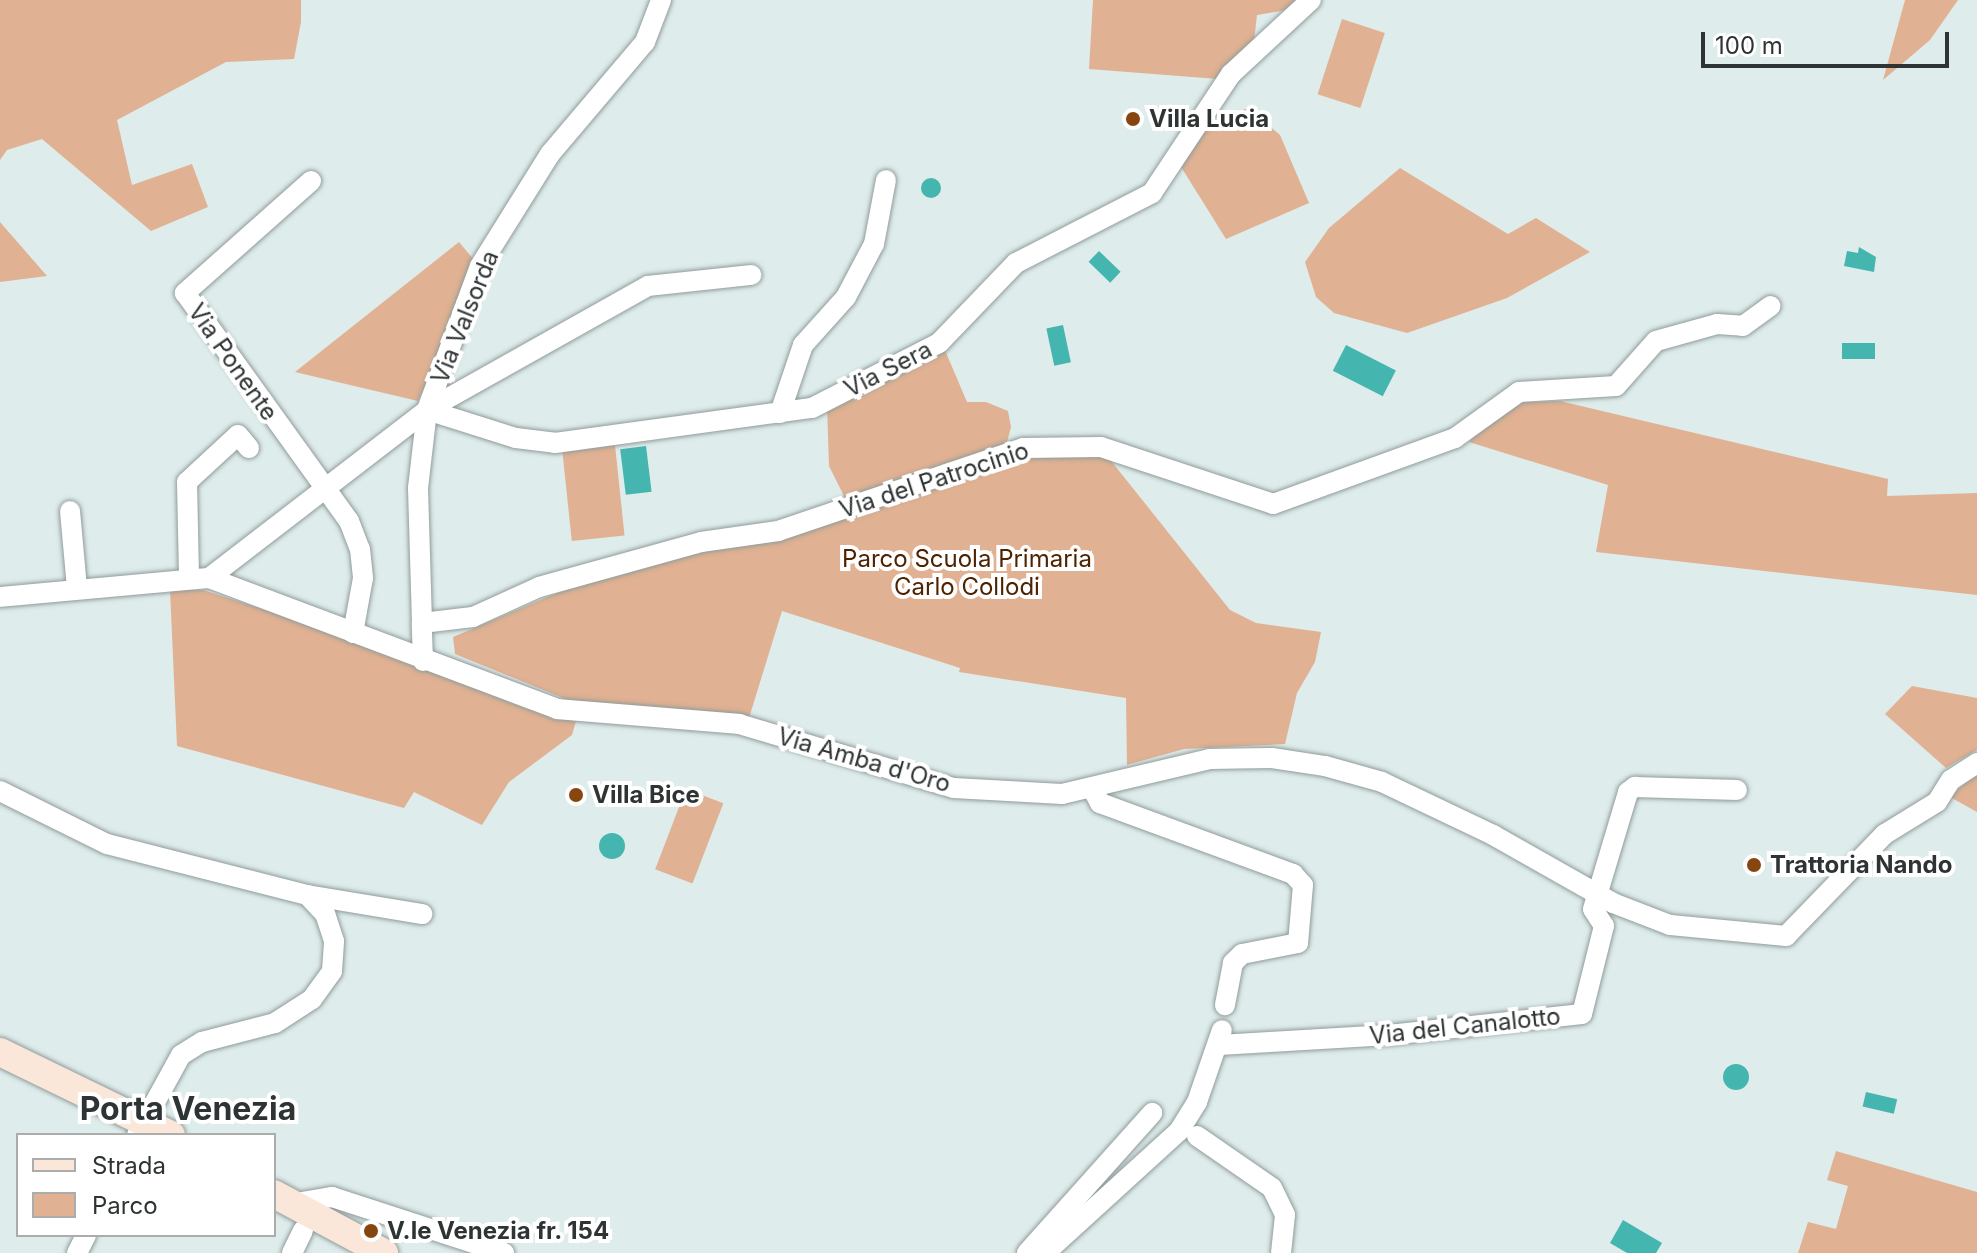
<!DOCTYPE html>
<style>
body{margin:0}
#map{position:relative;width:1977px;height:1253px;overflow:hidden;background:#deeceb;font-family:Inter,sans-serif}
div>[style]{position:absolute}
.green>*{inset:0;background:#e0b192;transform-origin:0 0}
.water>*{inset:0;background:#45b5af;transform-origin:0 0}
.round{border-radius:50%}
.roads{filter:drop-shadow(0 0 2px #909c9b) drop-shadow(0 0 2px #909c9b)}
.street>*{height:20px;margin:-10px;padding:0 10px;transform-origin:10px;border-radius:10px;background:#fff}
.secondary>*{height:28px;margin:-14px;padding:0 14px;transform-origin:14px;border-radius:14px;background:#fae7da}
.dots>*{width:22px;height:22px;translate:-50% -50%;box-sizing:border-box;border:4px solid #fff;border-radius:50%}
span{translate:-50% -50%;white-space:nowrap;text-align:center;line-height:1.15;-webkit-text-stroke:8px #fff;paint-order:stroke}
.poi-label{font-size:24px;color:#2e3333;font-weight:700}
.left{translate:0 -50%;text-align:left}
.street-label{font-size:24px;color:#2e3333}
.park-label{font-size:24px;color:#4e2300}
.district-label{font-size:32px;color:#2e3333;font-weight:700}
.legend{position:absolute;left:16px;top:1133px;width:260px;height:104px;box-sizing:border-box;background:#fff;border:2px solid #abadad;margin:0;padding:10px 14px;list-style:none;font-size:24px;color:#2e3333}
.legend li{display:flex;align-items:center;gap:16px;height:40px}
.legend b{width:40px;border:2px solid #abadad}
.scale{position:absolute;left:1701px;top:32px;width:248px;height:36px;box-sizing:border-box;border:4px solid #2e3333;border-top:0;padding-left:10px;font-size:24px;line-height:28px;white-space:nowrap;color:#2e3333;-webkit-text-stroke:6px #fff;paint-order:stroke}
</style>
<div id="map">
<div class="green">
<i style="clip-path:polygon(0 0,301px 0,301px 22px,294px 59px,226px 62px,117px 120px,132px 185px,192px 164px,208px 207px,151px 231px,42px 139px,7px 150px,0 160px)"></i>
<i style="clip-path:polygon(1093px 0,1299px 0,1287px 10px,1257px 15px,1253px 50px,1218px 79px,1089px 69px)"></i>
<i style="clip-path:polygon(1905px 0,1958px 0,1930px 40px,1883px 80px)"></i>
<i style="left:1342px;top:19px;width:45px;height:79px;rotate:18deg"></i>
<i style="clip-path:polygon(1248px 108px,1280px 135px,1309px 203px,1226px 239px,1178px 162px,1203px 126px)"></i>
<i style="clip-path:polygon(1400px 168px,1508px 234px,1536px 218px,1590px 252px,1507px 298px,1407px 333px,1334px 313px,1316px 297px,1305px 262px,1329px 228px)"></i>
<i style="clip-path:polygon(0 222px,47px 276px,0 282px)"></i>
<i style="clip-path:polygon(459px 242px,474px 260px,447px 339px,418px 401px,295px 372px)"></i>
<i style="clip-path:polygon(944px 348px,967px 402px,986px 402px,1008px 411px,1011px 427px,1006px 446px,845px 498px,829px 466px,827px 406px)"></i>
<i style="clip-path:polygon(1560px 401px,1888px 479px,1887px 496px,1977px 493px,1977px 595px,1596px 552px,1608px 485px,1469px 442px,1488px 422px,1524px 402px)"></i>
<i style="left:615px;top:445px;width:91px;height:53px;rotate:84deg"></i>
<i style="clip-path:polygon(1036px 452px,1104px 452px,1230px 610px,1256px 623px,1321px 632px,1315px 662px,1297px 693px,1285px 744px,1184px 749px,1127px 765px,1126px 698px,959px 672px,960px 668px,782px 611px,749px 718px,580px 705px,455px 654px,453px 637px,557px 593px,695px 548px)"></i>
<i style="clip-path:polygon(170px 590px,203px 590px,319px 627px,525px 708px,576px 721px,572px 735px,509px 782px,482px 825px,414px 792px,404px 808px,177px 746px)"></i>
<i style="clip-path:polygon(1912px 686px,1977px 698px,1977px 750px,1946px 768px,1885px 714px)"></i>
<i style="clip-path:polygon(1977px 772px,1977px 812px,1950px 797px)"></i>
<i style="left:686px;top:789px;width:40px;height:86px;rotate:21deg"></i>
<i style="clip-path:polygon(1836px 1151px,1977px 1192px,1977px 1253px,1798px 1253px,1808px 1222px,1836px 1229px,1848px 1186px,1827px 1180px)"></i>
</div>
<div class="water">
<i class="round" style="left:921px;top:178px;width:20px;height:20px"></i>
<i style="clip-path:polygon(1859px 247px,1876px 257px,1874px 272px,1844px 266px,1847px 251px,1858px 253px)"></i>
<i style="left:1099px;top:251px;width:30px;height:15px;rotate:44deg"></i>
<i style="left:1063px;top:325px;width:38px;height:17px;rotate:78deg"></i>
<i style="left:1842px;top:343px;width:33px;height:16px"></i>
<i style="left:1346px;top:345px;width:56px;height:29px;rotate:27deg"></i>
<i style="left:646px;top:446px;width:46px;height:26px;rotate:83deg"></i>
<i class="round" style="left:599px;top:833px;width:26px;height:26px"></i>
<i class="round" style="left:1723px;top:1064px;width:26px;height:26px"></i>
<i style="left:1866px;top:1092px;width:32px;height:15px;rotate:13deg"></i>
<i style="clip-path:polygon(1623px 1220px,1662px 1243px,1656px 1253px,1627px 1253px,1610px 1243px)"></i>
</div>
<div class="roads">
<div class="street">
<i style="left:311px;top:181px;width:169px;rotate:138.4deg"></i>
<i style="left:185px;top:293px;width:281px;rotate:54.3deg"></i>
<i style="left:349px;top:521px;width:30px;rotate:69deg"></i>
<i style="left:360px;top:549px;width:29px;rotate:84deg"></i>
<i style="left:363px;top:578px;width:56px;rotate:100.3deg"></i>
<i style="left:427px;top:410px;width:93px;rotate:17.5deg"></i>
<i style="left:516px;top:438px;width:39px;rotate:7deg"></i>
<i style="left:555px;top:443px;width:259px;rotate:-7.8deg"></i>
<i style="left:812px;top:408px;width:143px;rotate:-27.1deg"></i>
<i style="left:939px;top:343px;width:111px;rotate:-46.1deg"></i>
<i style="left:1016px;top:263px;width:153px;rotate:-27.2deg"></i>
<i style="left:1152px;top:193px;width:143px;rotate:-56.4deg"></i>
<i style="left:1231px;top:74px;width:109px;rotate:-42.8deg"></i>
<i style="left:780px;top:413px;width:72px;rotate:-71.3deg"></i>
<i style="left:803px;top:345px;width:64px;rotate:-48.1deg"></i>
<i style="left:846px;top:297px;width:60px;rotate:-62.2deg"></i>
<i style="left:874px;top:244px;width:65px;rotate:-79.4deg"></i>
<i style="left:70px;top:511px;width:77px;rotate:84.8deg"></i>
<i style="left:189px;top:577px;width:95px;rotate:-91.2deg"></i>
<i style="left:187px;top:482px;width:69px;rotate:-42.7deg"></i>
<i style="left:238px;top:435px;width:17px;rotate:50deg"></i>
<i style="left:209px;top:578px;width:275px;rotate:-37.6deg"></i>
<i style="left:427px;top:410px;width:253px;rotate:-29.3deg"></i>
<i style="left:648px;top:286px;width:104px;rotate:-6.1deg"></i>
<i style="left:0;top:597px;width:210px;rotate:-5.2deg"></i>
<i style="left:209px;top:578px;width:372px;rotate:20.6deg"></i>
<i style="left:557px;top:709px;width:183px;rotate:4.7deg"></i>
<i style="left:739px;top:724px;width:224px;rotate:16.6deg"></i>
<i style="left:954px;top:788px;width:108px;rotate:3.2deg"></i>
<i style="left:1062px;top:794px;width:152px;rotate:-13.3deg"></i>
<i style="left:1210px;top:759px;width:62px;rotate:-0.9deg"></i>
<i style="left:1272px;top:758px;width:54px;rotate:8.6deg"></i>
<i style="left:1325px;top:766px;width:59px;rotate:15.7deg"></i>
<i style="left:1382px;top:782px;width:123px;rotate:25.5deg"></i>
<i style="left:1493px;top:835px;width:138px;rotate:29.5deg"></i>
<i style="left:1613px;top:903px;width:61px;rotate:21.1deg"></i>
<i style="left:1670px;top:925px;width:117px;rotate:5.4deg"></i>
<i style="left:1786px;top:936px;width:142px;rotate:-45.9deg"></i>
<i style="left:1885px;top:834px;width:61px;rotate:-31.6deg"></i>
<i style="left:1937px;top:802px;width:26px;rotate:-58deg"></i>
<i style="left:1951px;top:780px;width:31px;rotate:-33deg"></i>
<i style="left:422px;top:623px;width:135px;rotate:-91.7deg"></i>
<i style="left:418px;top:488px;width:79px;rotate:-83.4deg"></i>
<i style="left:427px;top:410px;width:113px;rotate:-69.8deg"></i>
<i style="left:466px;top:304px;width:40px;rotate:-69.8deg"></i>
<i style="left:480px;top:266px;width:132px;rotate:-58deg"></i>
<i style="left:550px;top:154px;width:147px;rotate:-49.7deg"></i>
<i style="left:645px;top:42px;width:45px;rotate:-69.1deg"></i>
<i style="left:423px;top:661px;width:38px;rotate:-92deg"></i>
<i style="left:422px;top:623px;width:51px;rotate:-6.7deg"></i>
<i style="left:473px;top:617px;width:72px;rotate:-24.4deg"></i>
<i style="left:539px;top:587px;width:168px;rotate:-15.5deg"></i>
<i style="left:701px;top:542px;width:78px;rotate:-8.1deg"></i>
<i style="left:778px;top:531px;width:259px;rotate:-18.7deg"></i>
<i style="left:1023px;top:448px;width:78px;rotate:-0.7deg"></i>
<i style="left:1101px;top:447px;width:181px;rotate:18.3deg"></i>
<i style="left:1273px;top:504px;width:194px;rotate:-19.9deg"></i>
<i style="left:1455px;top:438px;width:79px;rotate:-35.7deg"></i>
<i style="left:1519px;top:392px;width:97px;rotate:-3.5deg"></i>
<i style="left:1616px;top:386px;width:60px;rotate:-48.4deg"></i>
<i style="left:1656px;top:341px;width:63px;rotate:-15.6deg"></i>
<i style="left:1717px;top:324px;width:26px;rotate:4deg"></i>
<i style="left:1743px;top:326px;width:34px;rotate:-36deg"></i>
<i style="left:1093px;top:790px;width:15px;rotate:62deg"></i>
<i style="left:1100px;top:803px;width:206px;rotate:20.2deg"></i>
<i style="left:1293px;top:874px;width:15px;rotate:48deg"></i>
<i style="left:1303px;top:885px;width:58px;rotate:94.9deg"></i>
<i style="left:1298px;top:943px;width:57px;rotate:168.9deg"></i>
<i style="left:1242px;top:954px;width:13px;rotate:135deg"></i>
<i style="left:1233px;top:963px;width:43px;rotate:100.8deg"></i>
<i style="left:0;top:791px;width:119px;rotate:26.4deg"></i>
<i style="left:107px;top:844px;width:206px;rotate:14.3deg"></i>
<i style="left:307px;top:895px;width:117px;rotate:9.4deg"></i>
<i style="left:1219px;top:1045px;width:170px;rotate:-3.4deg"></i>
<i style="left:1389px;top:1035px;width:194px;rotate:-6.2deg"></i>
<i style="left:1582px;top:1014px;width:91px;rotate:-76deg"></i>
<i style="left:1604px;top:926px;width:20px;rotate:-123deg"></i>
<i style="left:1593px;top:909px;width:122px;rotate:-73.3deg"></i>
<i style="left:1628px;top:792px;width:9px;rotate:-36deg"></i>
<i style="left:1635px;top:787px;width:102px;rotate:1.7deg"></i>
<i style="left:137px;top:1135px;width:91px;rotate:-61.2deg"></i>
<i style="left:181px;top:1055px;width:25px;rotate:-32deg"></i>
<i style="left:202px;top:1042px;width:75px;rotate:-14.6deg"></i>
<i style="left:275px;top:1023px;width:44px;rotate:-33deg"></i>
<i style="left:312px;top:999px;width:34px;rotate:-54deg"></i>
<i style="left:332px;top:971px;width:30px;rotate:-86deg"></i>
<i style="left:334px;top:941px;width:28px;rotate:-108deg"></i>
<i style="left:325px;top:914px;width:26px;rotate:-133deg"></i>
<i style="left:1197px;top:1136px;width:91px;rotate:34.7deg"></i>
<i style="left:1272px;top:1188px;width:30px;rotate:64deg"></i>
<i style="left:1285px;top:1215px;width:38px;rotate:96deg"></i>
<i style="left:290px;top:1204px;width:43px;rotate:-9.5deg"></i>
<i style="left:332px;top:1197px;width:181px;rotate:18deg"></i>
<i style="left:77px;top:1253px;width:20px;rotate:-63deg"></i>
<i style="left:292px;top:1253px;width:25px;rotate:-64deg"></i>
<i style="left:1027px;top:1253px;width:188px;rotate:-48.2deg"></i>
<i style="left:1045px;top:1253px;width:181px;rotate:-42.3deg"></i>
<i style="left:1179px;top:1131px;width:34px;rotate:-58deg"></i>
<i style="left:1197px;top:1102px;width:76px;rotate:-70.9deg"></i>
</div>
<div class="secondary">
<i style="left:0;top:1052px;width:190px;rotate:25.9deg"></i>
<i style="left:274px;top:1194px;width:125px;rotate:28.2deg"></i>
</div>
</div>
<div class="dots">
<i style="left:1133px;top:119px;background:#87460f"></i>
<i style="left:576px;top:795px;background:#87460f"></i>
<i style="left:1754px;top:865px;background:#87460f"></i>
<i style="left:371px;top:1231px;background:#87460f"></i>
</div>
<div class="poi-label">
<span class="left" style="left:1149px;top:119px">Villa Lucia</span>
<span class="left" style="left:592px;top:795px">Villa Bice</span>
<span class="left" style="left:1770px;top:865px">Trattoria Nando</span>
<span class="left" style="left:387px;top:1231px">V.le Venezia fr. 154</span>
</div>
<div class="street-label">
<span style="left:465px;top:317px;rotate:-68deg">Via Valsorda</span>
<span style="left:233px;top:362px;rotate:55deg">Via Ponente</span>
<span style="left:888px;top:369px;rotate:-27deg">Via Sera</span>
<span style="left:934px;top:480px;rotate:-18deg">Via del Patrocinio</span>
<span style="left:864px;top:760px;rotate:16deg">Via Amba d'Oro</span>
<span style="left:1465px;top:1026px;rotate:-6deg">Via del Canalotto</span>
</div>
<div class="park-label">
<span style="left:967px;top:573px">Parco Scuola Primaria<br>Carlo Collodi</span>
</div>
<div class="district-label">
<span style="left:188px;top:1109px">Porta Venezia</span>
</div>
<ul class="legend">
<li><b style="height:10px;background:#fae7da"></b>Strada</li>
<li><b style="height:22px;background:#e0b192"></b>Parco</li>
</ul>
<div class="scale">100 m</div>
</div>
